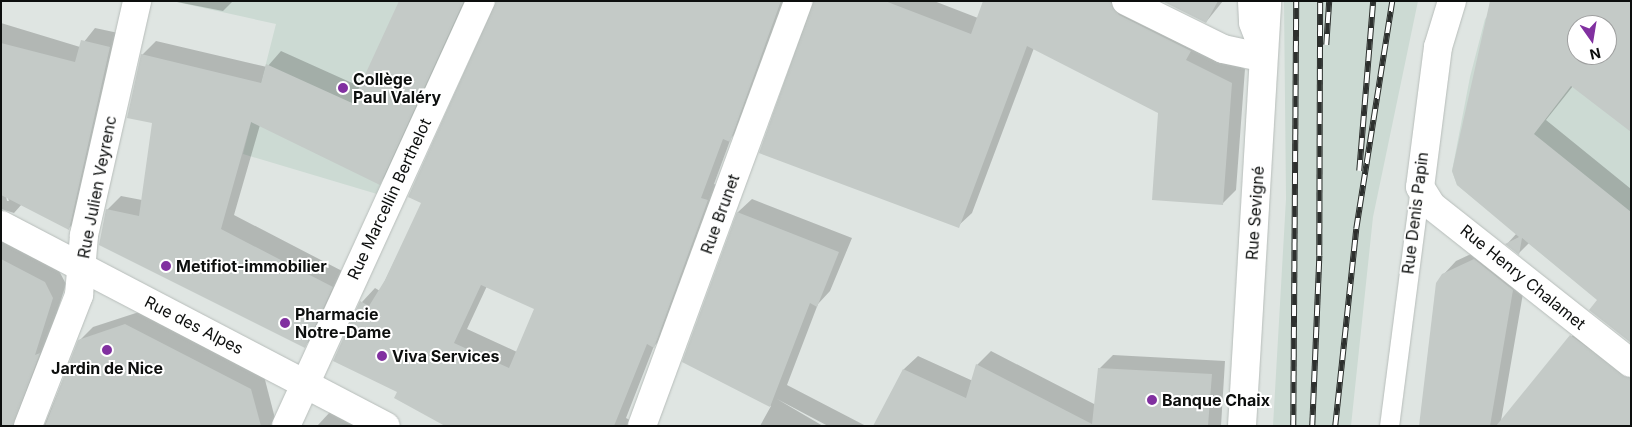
<!DOCTYPE html>
<meta charset="utf-8">
<style>
body{margin:0}
#map{position:relative;width:1632px;height:427px;overflow:hidden;background:#dfe5e2;font-family:Inter,sans-serif}
div>[style]{position:absolute}
.built>*{inset:0;background:#ccdad3}
.shadow>*{inset:0;background:#0003}
.building>*{inset:0;background:#c4cac7}
.roads{filter:drop-shadow(0 0 1px #b7bdba) drop-shadow(0 0 1px #b7bdba)}
.lane>*{height:19px;margin:-9.5px;padding:0 9.5px;transform-origin:9.5px;border-radius:9.5px;background:#fff}
.street>*{height:28px;margin:-14px;padding:0 14px;transform-origin:14px;border-radius:14px;background:#fff}
.secondary>*{height:28px;margin:-14px;padding:0 14px;transform-origin:14px;border-radius:14px;background:#fff}
.rail>*{height:5.5px;margin-top:-2.75px;transform-origin:0;background:repeating-linear-gradient(90deg,#fff 0 11px,#2d302e 0 22px);box-sizing:border-box;border-block:1px solid #2d302e}
.dots>*{width:14px;height:14px;translate:-50% -50%;box-sizing:border-box;border:2px solid #fff;border-radius:50%}
span{translate:-50% -50%;white-space:nowrap;text-align:center;line-height:1.15;-webkit-text-stroke:4px #fff;paint-order:stroke}
.poi-label{font-size:16px;color:#0d0f0e;font-weight:700}
.left{translate:0 -50%;text-align:left}
.street-label{font-size:16px;color:#0d0f0e}
.frame{position:absolute;inset:0;border:2px solid #0d0f0e;pointer-events:none}
.north{position:absolute;left:1567px;top:15px;width:50px;height:50px;box-sizing:border-box;background:#fff;border:1px solid #9e9f9f;border-radius:50%;rotate:167deg;font-size:14px;font-weight:700;line-height:20px;text-align:center;color:#0d0f0e}
.north::after{content:'';display:block;margin:auto;width:18px;height:22px;background:#8130a0;clip-path:polygon(50% 0,100% 100%,50% 72%,0 100%)}
</style>
<div id="map">
<div class="built">
<i style="clip-path:polygon(172px 1px,465px 1px,377px 194px,243px 154px,276px 24px)"></i>
<i style="clip-path:polygon(1284px 1px,1418px 1px,1373px 217px,1351px 426px,1273px 426px,1286px 199px)"></i>
<i style="clip-path:polygon(evenodd,1500px 1px,1631px 1px,1631px 327px,1457px 185px,1452px 171px,1470px 77px,1485px 19px,1500px 1px,1577px 25px,1607px 25px,1607px 55px,1577px 55px,1577px 25px)"></i>
</div>
<div class="shadow">
<i style="clip-path:polygon(172px 1px,233px 1px,223px 11px)"></i>
<i style="clip-path:polygon(400px 1px,470px 1px,393px 169px,379px 183px,260px 125px,234px 215px,346px 273px,318px 333px,304px 346px,107px 210px,121px 196px,142px 200px,153px 122px,142px 55px,156px 41px,267px 67px,281px 51px,361px 87px)"></i>
<i style="clip-path:polygon(evenodd,497px 1px,789px 1px,743px 126px,731px 138px,714px 184px,721px 187px,667px 333px,654px 346px,626px 418px,641px 426px,449px 426px,399px 391px,362px 302px,375px 288px,380px 291px,423px 202px,497px 1px,487px 286px,535px 308px,517px 352px,467px 329px,487px 286px)"></i>
<i style="clip-path:polygon(813px 1px,934px 1px,978px 18px,984px 1px,1133px 1px,1199px 46px,1245px 69px,1236px 190px,1223px 203px,1160px 112px,1034px 48px,972px 213px,958px 226px)"></i>
<i style="clip-path:polygon(1164px 1px,1223px 1px,1206px 22px)"></i>
<i style="clip-path:polygon(evenodd,1631px 1px,1631px 73px,1573px 86px,1546px 120px,1631px 189px,1631px 341px,1599px 300px,1529px 243px,1519px 253px,1507px 244px,1517px 233px,1487px 18px,1631px 1px,1577px 25px,1607px 25px,1607px 55px,1577px 55px,1577px 25px)"></i>
<i style="clip-path:polygon(evenodd,1px 23px,80px 47px,95px 28px,123px 34px,82px 215px,69px 228px,22px 204px,14px 213px,1px 209px,1px 23px,5px 191px,9px 201px,7px 201px,5px 191px)"></i>
<i style="clip-path:polygon(752px 199px,852px 238px,830px 291px,818px 304px,787px 385px,866px 426px,828px 426px,777px 399px,823px 426px,760px 426px,771px 406px,684px 362px,738px 212px)"></i>
<i style="clip-path:polygon(1px 221px,58px 269px,66px 284px,25px 415px,34px 426px,1px 426px)"></i>
<i style="clip-path:polygon(1488px 246px,1526px 276px,1501px 421px,1584px 322px,1631px 357px,1631px 426px,1420px 426px,1443px 275px,1456px 261px)"></i>
<i style="clip-path:polygon(139px 312px,264px 376px,277px 426px,44px 426px,79px 341px,93px 327px)"></i>
<i style="clip-path:polygon(991px 351px,1096px 405px,1099px 369px,1113px 355px,1225px 361px,1221px 426px,875px 426px,904px 369px,918px 356px,973px 381px,977px 365px)"></i>
<i style="clip-path:polygon(331px 411px,359px 426px,317px 426px)"></i>
</div>
<div class="building">
<i style="clip-path:polygon(399px 1px,464px 1px,380px 185px,251px 122px,221px 229px,333px 287px,305px 348px,99px 245px,106px 209px,139px 216px,152px 123px,127px 118px,141px 54px,261px 83px,266px 64px,352px 103px)"></i>
<i style="clip-path:polygon(evenodd,496px 1px,781px 1px,730px 142px,723px 139px,701px 198px,708px 200px,654px 348px,647px 344px,614px 426px,445px 426px,394px 398px,397px 392px,333px 361px,360px 301px,369px 306px,385px 280px,421px 203px,408px 197px,496px 1px,481px 285px,534px 309px,509px 368px,454px 343px,481px 285px)"></i>
<i style="clip-path:polygon(813px 1px,885px 1px,971px 34px,983px 1px,1110px 1px,1119px 15px,1191px 51px,1186px 60px,1232px 83px,1223px 205px,1152px 200px,1158px 113px,1027px 46px,959px 228px,759px 153px)"></i>
<i style="clip-path:polygon(1162px 1px,1218px 1px,1206px 23px)"></i>
<i style="clip-path:polygon(evenodd,1490px 1px,1631px 1px,1631px 132px,1571px 86px,1534px 134px,1631px 212px,1631px 343px,1589px 310px,1597px 300px,1522px 238px,1519px 255px,1505px 244px,1519px 237px,1457px 185px,1452px 171px,1490px 1px,1577px 25px,1607px 25px,1607px 55px,1577px 55px,1577px 25px)"></i>
<i style="clip-path:polygon(81px 40px,110px 47px,69px 230px,1px 195px,1px 43px,75px 62px)"></i>
<i style="clip-path:polygon(737px 212px,839px 252px,817px 307px,810px 303px,770px 407px,682px 362px)"></i>
<i style="clip-path:polygon(1px 259px,45px 282px,53px 298px,35px 355px,40px 353px,13px 426px,1px 426px)"></i>
<i style="clip-path:polygon(1474px 259px,1513px 290px,1490px 426px,1419px 426px,1436px 283px,1442px 274px)"></i>
<i style="clip-path:polygon(125px 324px,251px 389px,261px 426px,45px 426px,78px 340px)"></i>
<i style="clip-path:polygon(1570px 335px,1631px 378px,1631px 426px,1496px 426px)"></i>
<i style="clip-path:polygon(976px 364px,1092px 424px,1098px 368px,1212px 374px,1208px 426px,873px 426px,903px 369px,966px 398px)"></i>
</div>
<div class="roads">
<div class="lane">
<i style="left:1247px;top:1px;width:22px;rotate:87deg"></i>
<i style="left:1248px;top:23px;width:34px;rotate:69deg"></i>
<i style="left:1389px;top:426px;width:241px;rotate:-82.6deg"></i>
</div>
<div class="street">
<i style="left:1452px;top:1px;width:48px;rotate:106.9deg"></i>
<i style="left:1438px;top:47px;width:141px;rotate:97.3deg"></i>
<i style="left:1420px;top:187px;width:22px;rotate:58deg"></i>
<i style="left:1432px;top:206px;width:253px;rotate:38.3deg"></i>
<i style="left:28px;top:426px;width:141px;rotate:-68.7deg"></i>
<i style="left:79px;top:295px;width:60px;rotate:-85.2deg"></i>
<i style="left:84px;top:235px;width:240px;rotate:-77.2deg"></i>
<i style="left:642px;top:426px;width:453px;rotate:-69.8deg"></i>
</div>
<div class="secondary">
<i style="left:1126px;top:1px;width:108px;rotate:26.3deg"></i>
<i style="left:1223px;top:49px;width:39px;rotate:12deg"></i>
<i style="left:1px;top:225px;width:434px;rotate:27.6deg"></i>
<i style="left:286px;top:426px;width:468px;rotate:-65.4deg"></i>
<i style="left:1242px;top:426px;width:426px;rotate:-86.6deg"></i>
</div>
</div>
<div class="rail">
<i style="left:1326px;top:45px;width:44px;rotate:-86.1deg"></i>
<i style="left:1359px;top:171px;width:171px;rotate:-85.3deg"></i>
<i style="left:1293px;top:426px;width:425px;rotate:-89.6deg"></i>
<i style="left:1312px;top:426px;width:170px;rotate:-87.6deg"></i>
<i style="left:1319px;top:256px;width:255px;rotate:-89.8deg"></i>
<i style="left:1335px;top:426px;width:198px;rotate:-83.9deg"></i>
<i style="left:1356px;top:229px;width:231px;rotate:-81deg"></i>
</div>
<div class="dots">
<i style="left:343px;top:88px;background:#8130a0"></i>
<i style="left:166px;top:266px;background:#8130a0"></i>
<i style="left:285px;top:323px;background:#8130a0"></i>
<i style="left:107px;top:350px;background:#8130a0"></i>
<i style="left:382px;top:356px;background:#8130a0"></i>
<i style="left:1152px;top:400px;background:#8130a0"></i>
</div>
<div class="poi-label">
<span class="left" style="left:353px;top:88px">Collège<br>Paul Valéry</span>
<span class="left" style="left:176px;top:266px">Metifiot-immobilier</span>
<span class="left" style="left:295px;top:323px">Pharmacie<br>Notre-Dame</span>
<span class="left" style="left:392px;top:356px">Viva Services</span>
<span style="left:107px;top:368px">Jardin de Nice</span>
<span class="left" style="left:1162px;top:400px">Banque Chaix</span>
</div>
<div class="street-label">
<span style="left:97px;top:187px;rotate:-79deg">Rue Julien Veyrenc</span>
<span style="left:389px;top:199px;rotate:-65deg">Rue Marcellin Berthelot</span>
<span style="left:1255px;top:213px;rotate:-86deg">Rue Sevigné</span>
<span style="left:1415px;top:213px;rotate:-83deg">Rue Denis Papin</span>
<span style="left:720px;top:214px;rotate:-70deg">Rue Brunet</span>
<span style="left:1523px;top:277px;rotate:39deg">Rue Henry Chalamet</span>
<span style="left:194px;top:325px;rotate:27deg">Rue des Alpes</span>
</div>
<div class="frame"></div>
<div class="north">N</div>
</div>
